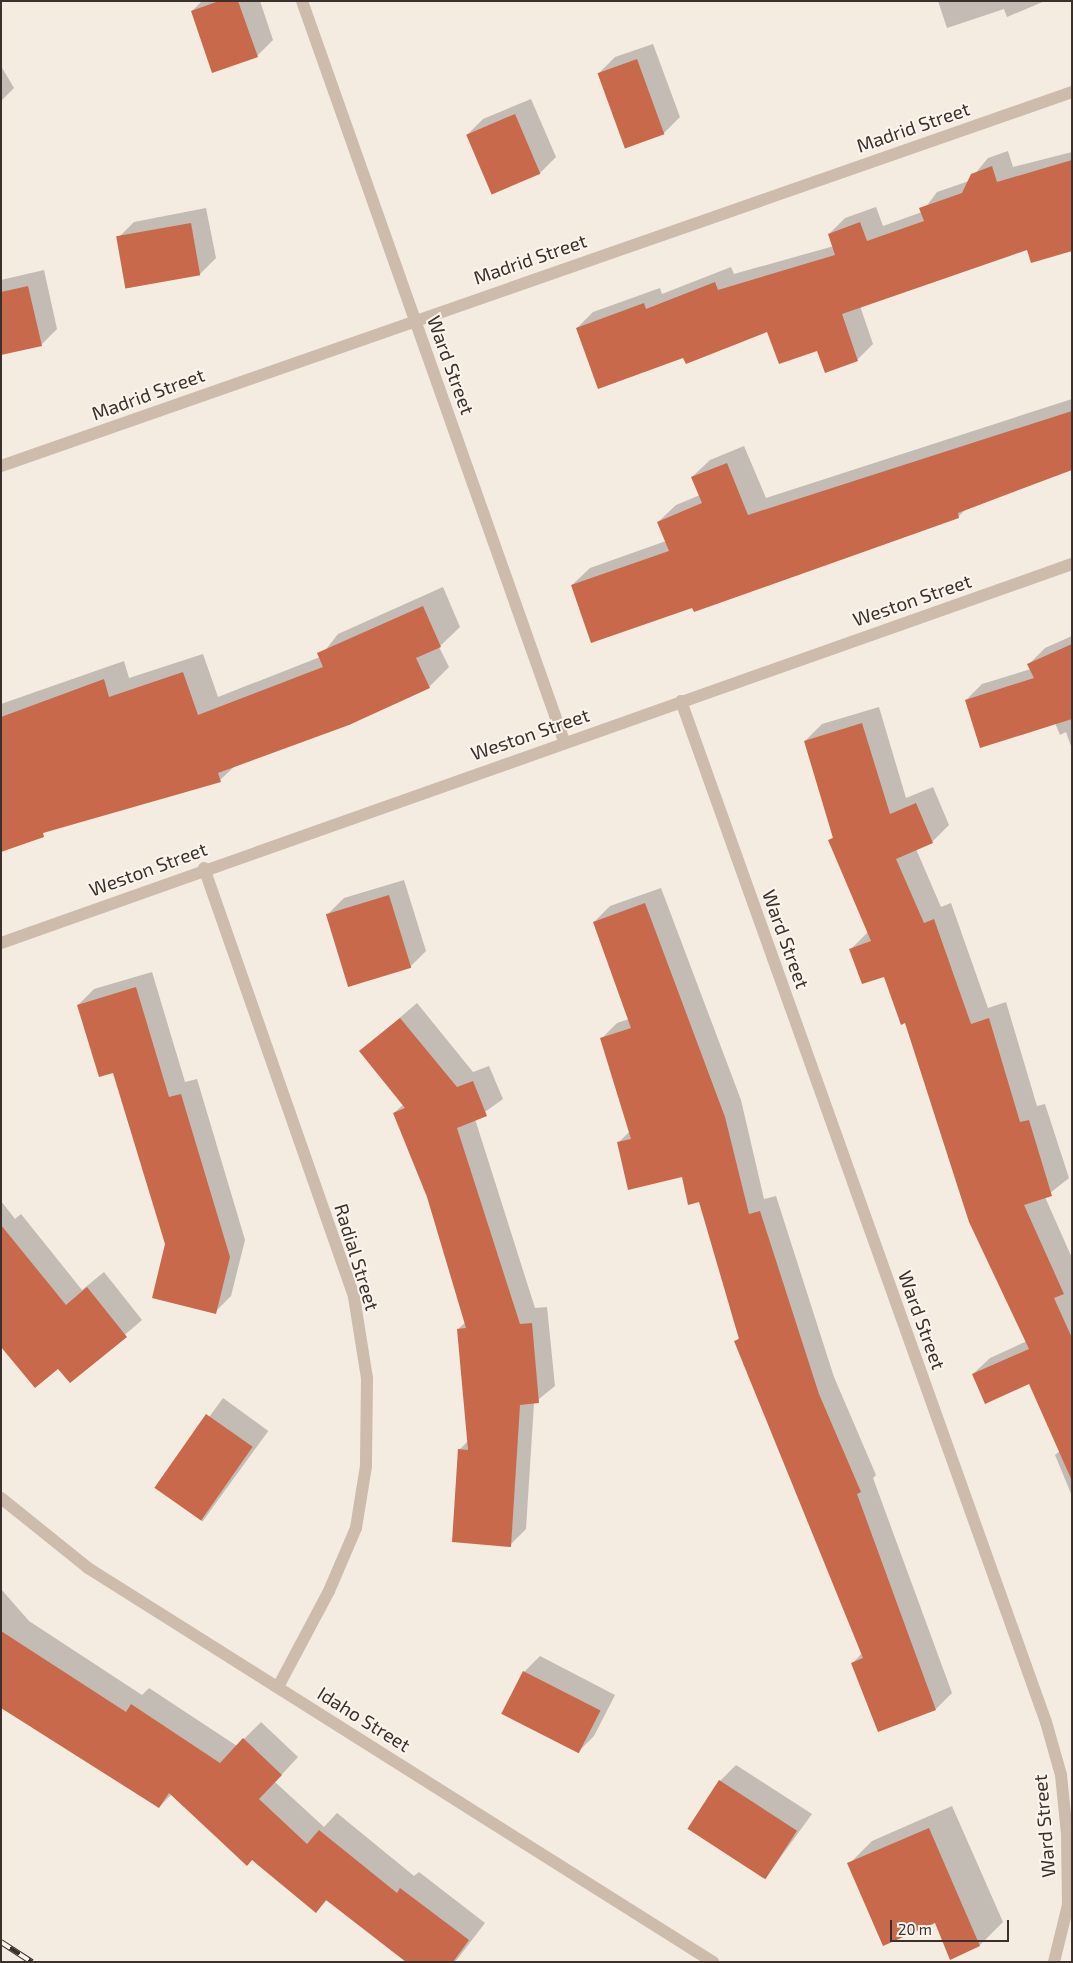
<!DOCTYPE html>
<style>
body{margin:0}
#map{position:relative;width:1073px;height:1963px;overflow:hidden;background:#f4ebe1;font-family:"Exo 2",sans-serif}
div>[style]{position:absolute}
.shadow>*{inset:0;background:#0003;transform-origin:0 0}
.building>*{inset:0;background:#c8694b;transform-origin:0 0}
.minor>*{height:12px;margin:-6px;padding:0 6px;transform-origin:6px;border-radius:6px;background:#cdbbac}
.rail>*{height:5.5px;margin-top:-2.75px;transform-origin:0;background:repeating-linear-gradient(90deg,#fbf5ee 0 11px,#3b302b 0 22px);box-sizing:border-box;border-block:1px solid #3b302b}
span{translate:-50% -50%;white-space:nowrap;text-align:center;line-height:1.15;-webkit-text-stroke:4px #fbf5ee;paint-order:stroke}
.street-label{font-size:19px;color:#3b302b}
.frame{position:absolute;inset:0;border:2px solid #3b302b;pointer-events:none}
.scale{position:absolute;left:890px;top:1920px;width:119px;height:22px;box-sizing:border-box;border:2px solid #3b302b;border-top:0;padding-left:6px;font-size:15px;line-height:18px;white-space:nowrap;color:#3b302b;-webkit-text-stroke:4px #fbf5ee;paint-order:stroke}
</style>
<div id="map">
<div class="shadow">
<i style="clip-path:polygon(202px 1px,260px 1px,273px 40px,257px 56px,192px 11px)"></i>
<i style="clip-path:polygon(938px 1px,1045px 1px,1007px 17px,1004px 9px,947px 28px)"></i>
<i style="clip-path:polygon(653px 44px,680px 117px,664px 133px,625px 147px,599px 73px,615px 57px)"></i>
<i style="clip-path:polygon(1px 66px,14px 88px,1px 101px)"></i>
<i style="clip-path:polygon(531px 99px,556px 157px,540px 173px,467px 135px,483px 119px)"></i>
<i style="clip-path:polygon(1008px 151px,1013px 167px,1072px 152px,1072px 249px,1028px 248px,860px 306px,873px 344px,857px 360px,768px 330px,684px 356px,577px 328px,593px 312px,660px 288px,662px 294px,731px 267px,734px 274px,834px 246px,829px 234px,845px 218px,876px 207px,883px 226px,922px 212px,937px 192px,969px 181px,988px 158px)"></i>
<i style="clip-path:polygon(206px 208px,216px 258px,200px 274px,128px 288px,118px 238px,134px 222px)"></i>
<i style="clip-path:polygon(44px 270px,57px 329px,41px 345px,1px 354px,1px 280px)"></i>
<i style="clip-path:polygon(1072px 399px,1072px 469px,966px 509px,958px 517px,693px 606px,572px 585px,590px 568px,666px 541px,658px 522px,676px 505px,700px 495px,692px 477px,710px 460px,744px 446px,766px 498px)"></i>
<i style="clip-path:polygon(443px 587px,460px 627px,439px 647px,449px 667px,429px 687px,236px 765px,220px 780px,50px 830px,1px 850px,1px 704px,124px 661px,129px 678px,203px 654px,218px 697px,320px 657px,338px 634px)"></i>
<i style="clip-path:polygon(1072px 636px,1072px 749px,1066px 732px,1060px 735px,1055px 723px,966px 700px,982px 684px,1031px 669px,1029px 664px,1045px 648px)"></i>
<i style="clip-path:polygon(879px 707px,906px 798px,933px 787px,949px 825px,932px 842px,916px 849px,941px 907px,951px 903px,988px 1008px,1006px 1002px,1037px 1106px,1045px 1104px,1069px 1178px,1045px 1197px,1072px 1258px,1072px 1496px,1055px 1455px,1060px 1451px,1030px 1382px,973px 1374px,990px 1358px,1027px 1341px,906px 1021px,885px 975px,851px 949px,868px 932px,830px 840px,834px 836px,805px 741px,822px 724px)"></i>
<i style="clip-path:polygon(404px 880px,426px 951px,410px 967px,328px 914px,344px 898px)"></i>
<i style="clip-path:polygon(661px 888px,741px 1100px,764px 1199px,776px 1196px,834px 1377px,876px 1475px,873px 1478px,952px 1693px,936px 1709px,853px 1663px,862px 1653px,736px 1341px,740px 1337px,700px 1200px,683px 1175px,618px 1143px,630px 1131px,601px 1039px,617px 1023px,629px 1019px,594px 922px,610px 906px)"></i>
<i style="clip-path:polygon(152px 972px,185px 1082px,197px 1079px,245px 1240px,231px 1296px,215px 1312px,114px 1071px,78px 1005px,94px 989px)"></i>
<i style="clip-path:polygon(417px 1003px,473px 1072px,489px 1066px,503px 1099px,475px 1119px,535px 1308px,547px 1307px,555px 1386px,534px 1403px,526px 1529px,510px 1545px,459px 1450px,468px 1441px,458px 1329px,466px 1322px,428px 1196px,394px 1113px,404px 1104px,361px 1051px)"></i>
<i style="clip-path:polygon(1px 1201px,15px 1219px,21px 1214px,82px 1290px,104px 1272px,142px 1320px,70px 1382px,58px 1367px,1px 1343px)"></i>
<i style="left:223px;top:1398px;width:56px;height:112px;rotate:36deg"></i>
<i style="clip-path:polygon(1px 1589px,29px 1621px,142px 1695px,149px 1688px,237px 1746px,261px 1722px,298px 1757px,275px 1782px,324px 1827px,337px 1813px,414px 1876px,419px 1872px,485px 1923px,455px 1962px,408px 1962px,327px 1900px,316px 1911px,172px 1794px,159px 1807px,1px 1706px)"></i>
<i style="clip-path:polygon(540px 1656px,615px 1695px,594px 1736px,578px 1752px,524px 1672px)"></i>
<i style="clip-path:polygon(736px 1765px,812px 1814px,766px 1877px,720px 1781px)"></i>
<i style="clip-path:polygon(952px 1806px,1003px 1922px,980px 1945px,951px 1958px,935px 1922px,849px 1864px,872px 1841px)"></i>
</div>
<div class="building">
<i style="clip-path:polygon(219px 1px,238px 1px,258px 57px,212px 73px,191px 11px)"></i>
<i style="left:637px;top:59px;width:80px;height:42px;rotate:70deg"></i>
<i style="left:515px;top:114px;width:65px;height:53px;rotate:67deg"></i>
<i style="clip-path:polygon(1072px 160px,1072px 251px,1031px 263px,1027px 250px,842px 314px,858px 361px,825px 373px,817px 351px,779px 364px,767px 332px,686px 364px,683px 358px,598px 389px,576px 328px,644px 303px,646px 309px,715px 282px,718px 290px,835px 255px,828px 234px,860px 222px,867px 241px,924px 221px,919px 208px,962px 193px,971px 174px,992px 166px,997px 182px)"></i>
<i style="left:191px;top:223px;width:53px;height:76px;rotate:80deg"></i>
<i style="clip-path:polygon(28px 286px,42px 346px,1px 355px,1px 292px)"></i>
<i style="clip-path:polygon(1072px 411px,1072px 470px,958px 513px,959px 518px,694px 612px,692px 608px,591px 643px,571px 585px,669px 551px,657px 522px,702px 503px,691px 477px,727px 463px,748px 515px)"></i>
<i style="clip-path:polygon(423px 606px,441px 647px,416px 658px,430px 688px,349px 725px,218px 773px,221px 782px,43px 833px,44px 837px,1px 852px,1px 717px,104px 679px,109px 697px,183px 672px,198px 715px,323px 667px,317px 653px)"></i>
<i style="clip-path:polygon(1072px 644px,1072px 719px,980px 748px,965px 700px,1034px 678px,1027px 664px)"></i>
<i style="clip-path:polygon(862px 723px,890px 814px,916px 803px,933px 843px,896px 859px,924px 923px,934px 919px,971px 1024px,989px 1018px,1020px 1122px,1029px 1120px,1052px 1196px,1024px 1205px,1064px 1294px,1054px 1298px,1072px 1338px,1072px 1481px,1029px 1384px,985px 1404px,972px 1374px,1029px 1349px,969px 1222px,905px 1023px,901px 1025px,884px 977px,862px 984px,849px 949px,871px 941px,828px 840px,833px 838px,804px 741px)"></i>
<i style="left:389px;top:895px;width:76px;height:66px;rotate:73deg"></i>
<i style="clip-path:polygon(645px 903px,725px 1117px,749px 1214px,760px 1211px,819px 1394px,861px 1492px,857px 1494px,936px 1710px,878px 1732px,851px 1663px,863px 1658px,734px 1341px,739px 1339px,699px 1202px,688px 1205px,682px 1177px,628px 1190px,617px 1142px,631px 1139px,600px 1038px,631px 1028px,593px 922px)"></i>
<i style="clip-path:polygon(136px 987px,169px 1097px,181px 1094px,230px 1257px,216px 1314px,152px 1298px,165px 1244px,113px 1073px,99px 1077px,77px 1005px)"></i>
<i style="clip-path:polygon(400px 1018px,457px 1087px,473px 1081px,487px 1116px,457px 1128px,520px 1324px,532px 1323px,539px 1403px,520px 1405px,511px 1547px,452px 1542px,458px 1449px,468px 1450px,457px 1329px,466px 1328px,427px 1197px,393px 1113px,405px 1108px,359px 1051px)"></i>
<i style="clip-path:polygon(1px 1225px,66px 1305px,87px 1287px,127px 1337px,70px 1383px,58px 1369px,35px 1388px,1px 1347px)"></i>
<i style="left:206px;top:1414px;width:57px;height:90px;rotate:35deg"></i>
<i style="clip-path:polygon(1px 1631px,126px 1712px,131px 1704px,220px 1763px,243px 1738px,282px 1775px,259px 1799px,307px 1844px,319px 1830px,397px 1893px,400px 1888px,469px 1940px,453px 1962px,406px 1962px,326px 1900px,316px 1913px,252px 1860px,247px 1866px,169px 1793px,159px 1808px,1px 1708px)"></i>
<i style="left:523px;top:1671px;width:87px;height:48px;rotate:27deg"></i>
<i style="left:719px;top:1780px;width:93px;height:58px;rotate:33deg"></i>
<i style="clip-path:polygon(929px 1828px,980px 1946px,950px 1960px,935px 1923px,883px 1946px,847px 1863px)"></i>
</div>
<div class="minor">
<i style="left:302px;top:1px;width:785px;rotate:70.5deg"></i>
<i style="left:1px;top:466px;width:1134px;rotate:-19.25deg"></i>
<i style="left:681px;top:701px;width:1084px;rotate:70.33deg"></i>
<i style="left:1046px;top:1722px;width:55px;rotate:74.2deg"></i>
<i style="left:1061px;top:1775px;width:59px;rotate:84.2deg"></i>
<i style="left:1067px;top:1834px;width:71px;rotate:89.2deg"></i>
<i style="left:1068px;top:1905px;width:59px;rotate:103.8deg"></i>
<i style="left:204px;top:868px;width:454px;rotate:70.7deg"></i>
<i style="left:354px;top:1297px;width:82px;rotate:80.9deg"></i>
<i style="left:367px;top:1378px;width:88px;rotate:90.7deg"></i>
<i style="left:366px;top:1466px;width:63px;rotate:99.2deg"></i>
<i style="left:356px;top:1528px;width:69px;rotate:113.2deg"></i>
<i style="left:329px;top:1591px;width:109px;rotate:118deg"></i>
<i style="left:1px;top:943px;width:1136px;rotate:-19.49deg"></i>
<i style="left:1px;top:1498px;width:112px;rotate:38.8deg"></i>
<i style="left:88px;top:1568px;width:739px;rotate:32.23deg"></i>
</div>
<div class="rail">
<i style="left:1px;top:1942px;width:37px;rotate:33deg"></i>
</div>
<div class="street-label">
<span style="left:913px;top:127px;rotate:-19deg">Madrid Street</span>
<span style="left:530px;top:259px;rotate:-19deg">Madrid Street</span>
<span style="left:451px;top:365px;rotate:70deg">Ward Street</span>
<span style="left:148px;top:394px;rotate:-20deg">Madrid Street</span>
<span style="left:912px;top:600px;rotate:-19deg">Weston Street</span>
<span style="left:530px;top:734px;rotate:-19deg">Weston Street</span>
<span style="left:148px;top:869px;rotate:-20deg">Weston Street</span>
<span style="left:786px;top:939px;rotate:70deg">Ward Street</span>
<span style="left:357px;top:1257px;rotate:73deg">Radial Street</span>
<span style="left:922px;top:1320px;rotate:70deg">Ward Street</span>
<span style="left:364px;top:1719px;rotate:32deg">Idaho Street</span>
<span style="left:1044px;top:1826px;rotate:-95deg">Ward Street</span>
</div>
<div class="frame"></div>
<div class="scale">20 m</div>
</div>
